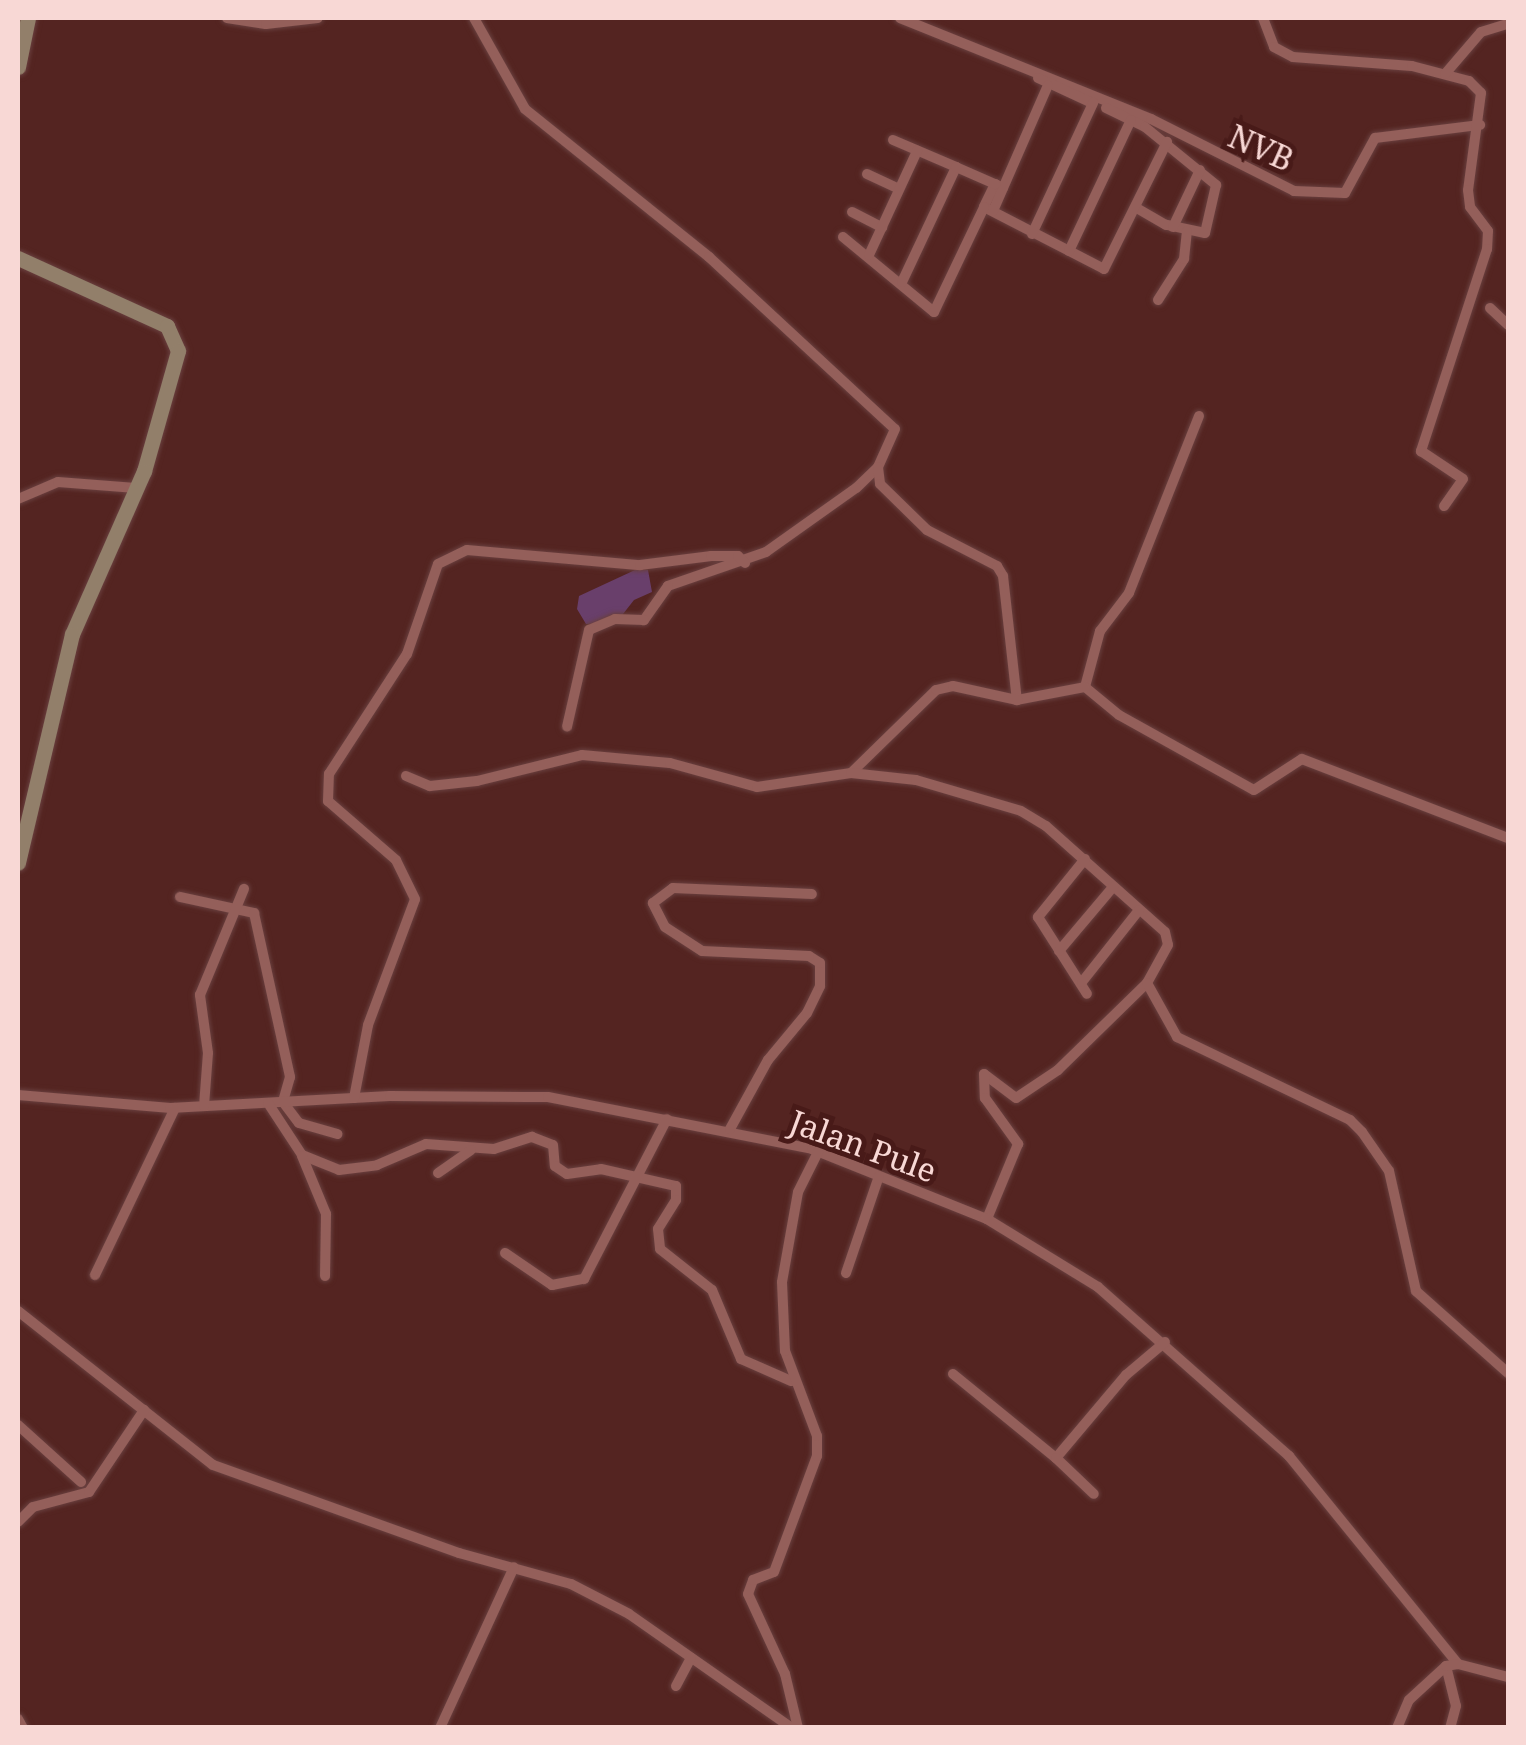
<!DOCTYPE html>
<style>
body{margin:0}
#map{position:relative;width:1526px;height:1745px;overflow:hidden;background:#542421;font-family:"Noto Serif",serif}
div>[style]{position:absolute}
.green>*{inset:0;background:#693f6b}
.roads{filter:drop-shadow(0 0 2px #69403f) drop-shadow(0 0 2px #69403f)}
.minor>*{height:10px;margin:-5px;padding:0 5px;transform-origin:5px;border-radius:5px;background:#945f5a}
.secondary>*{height:15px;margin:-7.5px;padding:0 7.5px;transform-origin:7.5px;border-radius:7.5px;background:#927f6a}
span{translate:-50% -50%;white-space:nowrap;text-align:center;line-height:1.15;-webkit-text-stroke:10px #481a18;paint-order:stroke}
.street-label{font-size:32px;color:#f8d8d5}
.frame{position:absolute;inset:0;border:20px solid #f8d8d5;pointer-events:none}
</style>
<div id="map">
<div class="green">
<i style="clip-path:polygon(635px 570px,648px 570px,652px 592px,634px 600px,616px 623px,586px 624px,577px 609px,579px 596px)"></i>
</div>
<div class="roads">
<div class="minor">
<i style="left:227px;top:18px;width:39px;rotate:9deg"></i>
<i style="left:266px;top:24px;width:52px;rotate:-6.6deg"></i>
<i style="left:474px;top:18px;width:104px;rotate:60.7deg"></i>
<i style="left:525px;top:109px;width:236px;rotate:38.8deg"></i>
<i style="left:709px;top:257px;width:253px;rotate:42.8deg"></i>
<i style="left:895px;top:429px;width:42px;rotate:114.1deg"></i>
<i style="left:878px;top:467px;width:30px;rotate:136deg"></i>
<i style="left:856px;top:488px;width:110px;rotate:144.6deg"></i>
<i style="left:766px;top:552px;width:104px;rotate:160.9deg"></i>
<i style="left:668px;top:586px;width:42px;rotate:125.2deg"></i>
<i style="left:644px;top:620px;width:29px;rotate:-178deg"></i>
<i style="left:615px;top:619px;width:28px;rotate:157deg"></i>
<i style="left:589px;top:630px;width:99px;rotate:102.8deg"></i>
<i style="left:900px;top:18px;width:271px;rotate:21.9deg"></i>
<i style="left:1151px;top:119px;width:160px;rotate:26.7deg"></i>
<i style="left:1294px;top:191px;width:51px;rotate:2.2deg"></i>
<i style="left:1345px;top:193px;width:63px;rotate:-61.4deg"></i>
<i style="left:1375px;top:138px;width:106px;rotate:-7.1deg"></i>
<i style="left:1263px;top:18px;width:31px;rotate:69deg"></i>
<i style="left:1274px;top:47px;width:21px;rotate:28deg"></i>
<i style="left:1293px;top:57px;width:119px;rotate:4.3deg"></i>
<i style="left:1412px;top:66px;width:59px;rotate:14.7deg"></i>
<i style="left:1469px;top:81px;width:17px;rotate:45deg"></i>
<i style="left:1481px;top:93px;width:98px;rotate:97.6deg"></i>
<i style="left:1468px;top:190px;width:17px;rotate:83deg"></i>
<i style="left:1470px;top:207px;width:30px;rotate:53deg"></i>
<i style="left:1488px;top:231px;width:18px;rotate:93deg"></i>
<i style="left:1487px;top:249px;width:213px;rotate:108.1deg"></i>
<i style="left:1421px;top:451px;width:50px;rotate:33.7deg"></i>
<i style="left:1463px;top:479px;width:33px;rotate:125deg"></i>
<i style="left:1445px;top:74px;width:55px;rotate:-49.4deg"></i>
<i style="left:1481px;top:32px;width:28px;rotate:-17deg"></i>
<i style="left:1038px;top:78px;width:57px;rotate:24.8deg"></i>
<i style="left:1106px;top:108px;width:43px;rotate:26deg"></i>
<i style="left:1145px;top:127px;width:92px;rotate:39.2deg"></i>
<i style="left:1216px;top:185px;width:49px;rotate:102.9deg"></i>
<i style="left:1205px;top:233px;width:40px;rotate:-168deg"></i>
<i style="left:1166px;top:225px;width:34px;rotate:-150deg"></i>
<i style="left:893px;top:140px;width:69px;rotate:23.2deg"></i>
<i style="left:867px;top:174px;width:35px;rotate:25deg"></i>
<i style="left:1003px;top:188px;width:9px;rotate:-153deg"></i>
<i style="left:995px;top:184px;width:25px;rotate:116deg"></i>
<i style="left:984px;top:207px;width:135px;rotate:27.3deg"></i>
<i style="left:1104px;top:269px;width:142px;rotate:-63.6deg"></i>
<i style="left:993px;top:211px;width:137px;rotate:-66.4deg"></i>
<i style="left:852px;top:212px;width:34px;rotate:27deg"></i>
<i style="left:1173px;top:227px;width:63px;rotate:-64.7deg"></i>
<i style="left:1032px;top:234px;width:145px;rotate:-65deg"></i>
<i style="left:843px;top:237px;width:118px;rotate:39.5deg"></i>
<i style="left:934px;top:312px;width:116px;rotate:-64.5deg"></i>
<i style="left:1069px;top:251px;width:145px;rotate:-64.7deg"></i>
<i style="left:869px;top:255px;width:115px;rotate:-65.2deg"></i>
<i style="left:902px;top:282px;width:127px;rotate:-64.8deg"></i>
<i style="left:956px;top:167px;width:43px;rotate:23.6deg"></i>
<i style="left:1158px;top:300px;width:49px;rotate:-57.6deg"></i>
<i style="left:1184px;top:259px;width:28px;rotate:-84deg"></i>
<i style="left:1490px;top:308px;width:25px;rotate:43deg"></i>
<i style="left:1199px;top:416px;width:190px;rotate:111.6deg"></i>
<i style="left:1129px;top:593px;width:48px;rotate:127.3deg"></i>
<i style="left:1100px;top:631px;width:58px;rotate:105deg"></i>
<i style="left:1085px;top:687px;width:44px;rotate:39.5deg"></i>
<i style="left:1119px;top:715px;width:154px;rotate:29.1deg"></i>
<i style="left:1254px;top:790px;width:57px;rotate:-32.9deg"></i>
<i style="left:1302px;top:759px;width:221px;rotate:21deg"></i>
<i style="left:878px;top:467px;width:17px;rotate:83deg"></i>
<i style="left:880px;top:484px;width:66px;rotate:44.4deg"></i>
<i style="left:927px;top:530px;width:79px;rotate:27.2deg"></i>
<i style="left:997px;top:566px;width:12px;rotate:59deg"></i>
<i style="left:1003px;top:576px;width:125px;rotate:83.6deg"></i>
<i style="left:1017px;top:700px;width:69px;rotate:-10.8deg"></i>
<i style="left:18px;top:499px;width:43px;rotate:-23deg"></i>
<i style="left:58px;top:482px;width:78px;rotate:4.4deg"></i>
<i style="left:851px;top:773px;width:119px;rotate:-44.3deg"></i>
<i style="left:936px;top:690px;width:17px;rotate:-13deg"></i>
<i style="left:953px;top:686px;width:66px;rotate:12.3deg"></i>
<i style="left:406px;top:776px;width:26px;rotate:23deg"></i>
<i style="left:430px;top:786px;width:47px;rotate:-6.1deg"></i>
<i style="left:477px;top:781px;width:108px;rotate:-13.9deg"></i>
<i style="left:582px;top:755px;width:88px;rotate:5.2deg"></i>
<i style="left:670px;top:763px;width:90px;rotate:15.4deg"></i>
<i style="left:757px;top:787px;width:95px;rotate:-8.5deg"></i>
<i style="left:851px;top:773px;width:65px;rotate:6.1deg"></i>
<i style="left:916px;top:780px;width:109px;rotate:16.4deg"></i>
<i style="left:1021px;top:811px;width:29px;rotate:31deg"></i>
<i style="left:1046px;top:826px;width:159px;rotate:41.7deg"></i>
<i style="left:1165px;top:932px;width:13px;rotate:77deg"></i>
<i style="left:1168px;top:945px;width:43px;rotate:118.9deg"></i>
<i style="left:1147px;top:983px;width:124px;rotate:135.7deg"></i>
<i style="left:1058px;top:1070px;width:50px;rotate:146.3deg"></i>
<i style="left:1016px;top:1098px;width:40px;rotate:-143deg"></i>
<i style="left:984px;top:1074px;width:24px;rotate:88deg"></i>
<i style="left:985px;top:1098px;width:57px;rotate:54.3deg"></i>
<i style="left:1018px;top:1144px;width:81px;rotate:112.5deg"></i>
<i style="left:1085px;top:859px;width:75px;rotate:129deg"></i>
<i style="left:1038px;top:917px;width:91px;rotate:57.5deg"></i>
<i style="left:180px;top:897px;width:76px;rotate:12.2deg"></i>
<i style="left:254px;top:913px;width:168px;rotate:77.6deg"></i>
<i style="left:290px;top:1077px;width:26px;rotate:106deg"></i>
<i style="left:283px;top:1102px;width:26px;rotate:53deg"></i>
<i style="left:299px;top:1123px;width:40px;rotate:16deg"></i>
<i style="left:1059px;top:951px;width:84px;rotate:-49.8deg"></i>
<i style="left:1082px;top:982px;width:92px;rotate:-51.6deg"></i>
<i style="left:1147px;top:983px;width:62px;rotate:60.9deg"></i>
<i style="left:1177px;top:1037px;width:192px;rotate:25.6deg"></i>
<i style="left:1350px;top:1120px;width:17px;rotate:45deg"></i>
<i style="left:1362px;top:1132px;width:47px;rotate:55.3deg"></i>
<i style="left:1389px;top:1171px;width:123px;rotate:77.3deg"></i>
<i style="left:1416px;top:1291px;width:123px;rotate:41.7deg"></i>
<i style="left:18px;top:1095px;width:153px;rotate:4.9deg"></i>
<i style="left:170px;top:1108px;width:220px;rotate:-3.1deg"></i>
<i style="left:390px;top:1096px;width:158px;rotate:0.4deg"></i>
<i style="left:548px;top:1097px;width:269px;rotate:11.1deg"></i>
<i style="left:812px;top:1149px;width:188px;rotate:21.8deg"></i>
<i style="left:987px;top:1219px;width:130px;rotate:31.5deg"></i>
<i style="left:1098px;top:1287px;width:255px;rotate:41.5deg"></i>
<i style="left:1289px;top:1456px;width:268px;rotate:50.9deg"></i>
<i style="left:1458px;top:1664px;width:52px;rotate:14.6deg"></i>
<i style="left:354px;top:1098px;width:74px;rotate:-79.1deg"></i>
<i style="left:368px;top:1025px;width:134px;rotate:-69.5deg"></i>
<i style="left:415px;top:899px;width:43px;rotate:-116deg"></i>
<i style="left:396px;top:860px;width:90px;rotate:-139.1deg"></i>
<i style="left:328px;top:801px;width:27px;rotate:-88deg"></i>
<i style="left:329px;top:774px;width:143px;rotate:-57deg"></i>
<i style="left:407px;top:654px;width:95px;rotate:-71deg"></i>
<i style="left:438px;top:564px;width:32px;rotate:-26deg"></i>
<i style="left:467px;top:550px;width:174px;rotate:5deg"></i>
<i style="left:640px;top:565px;width:72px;rotate:-7.2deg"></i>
<i style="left:711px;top:556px;width:27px"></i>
<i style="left:738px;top:556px;width:10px;rotate:45deg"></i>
<i style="left:268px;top:1103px;width:62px;rotate:56.8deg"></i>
<i style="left:302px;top:1155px;width:40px;rotate:22deg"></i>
<i style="left:339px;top:1170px;width:38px;rotate:-7deg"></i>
<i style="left:377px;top:1165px;width:53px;rotate:-23.2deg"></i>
<i style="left:426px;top:1144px;width:68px;rotate:4.2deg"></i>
<i style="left:494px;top:1149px;width:40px;rotate:-18deg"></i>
<i style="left:532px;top:1137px;width:22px;rotate:21deg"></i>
<i style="left:553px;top:1145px;width:21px;rotate:85deg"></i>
<i style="left:555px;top:1166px;width:14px;rotate:34deg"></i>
<i style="left:567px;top:1174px;width:34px;rotate:-8deg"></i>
<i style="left:601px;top:1169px;width:77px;rotate:12.8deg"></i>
<i style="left:676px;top:1186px;width:14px;rotate:90deg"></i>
<i style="left:676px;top:1200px;width:34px;rotate:122deg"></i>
<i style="left:658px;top:1229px;width:20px;rotate:84deg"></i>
<i style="left:660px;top:1249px;width:66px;rotate:38.3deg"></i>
<i style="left:712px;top:1290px;width:75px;rotate:67.2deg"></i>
<i style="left:741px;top:1359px;width:55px;rotate:23.7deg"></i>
<i style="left:204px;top:1106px;width:53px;rotate:-85.7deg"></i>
<i style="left:208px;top:1053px;width:59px;rotate:-97.9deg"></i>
<i style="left:200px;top:995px;width:115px;rotate:-67.5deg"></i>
<i style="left:730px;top:1129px;width:79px;rotate:-61.2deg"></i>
<i style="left:768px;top:1060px;width:61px;rotate:-50.3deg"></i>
<i style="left:807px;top:1013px;width:30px;rotate:-64deg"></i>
<i style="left:820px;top:986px;width:23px;rotate:-90deg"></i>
<i style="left:820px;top:963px;width:13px;rotate:-148deg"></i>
<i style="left:809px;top:956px;width:107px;rotate:-177.3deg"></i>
<i style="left:702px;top:951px;width:44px;rotate:-147deg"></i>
<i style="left:665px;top:927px;width:27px;rotate:-117deg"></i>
<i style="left:653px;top:903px;width:25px;rotate:-37deg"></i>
<i style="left:673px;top:888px;width:139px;rotate:2.5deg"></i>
<i style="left:302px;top:1156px;width:63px;rotate:67.5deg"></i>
<i style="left:326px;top:1214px;width:62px;rotate:90.9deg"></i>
<i style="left:438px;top:1173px;width:40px;rotate:-34.9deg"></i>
<i style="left:505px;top:1253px;width:57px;rotate:34.2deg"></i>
<i style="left:552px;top:1285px;width:33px;rotate:-11deg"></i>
<i style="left:584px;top:1279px;width:180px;rotate:-62.6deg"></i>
<i style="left:846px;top:1273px;width:102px;rotate:-71.2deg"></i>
<i style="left:95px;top:1275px;width:185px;rotate:-64.4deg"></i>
<i style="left:18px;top:1311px;width:248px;rotate:38.3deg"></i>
<i style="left:213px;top:1465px;width:261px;rotate:19.7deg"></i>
<i style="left:459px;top:1553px;width:116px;rotate:15.5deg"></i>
<i style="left:571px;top:1584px;width:65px;rotate:27.3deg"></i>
<i style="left:629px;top:1614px;width:199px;rotate:35deg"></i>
<i style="left:953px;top:1374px;width:133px;rotate:39.2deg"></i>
<i style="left:1056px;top:1458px;width:109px;rotate:-49.9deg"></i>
<i style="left:1126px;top:1375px;width:51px;rotate:-40.2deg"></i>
<i style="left:18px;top:1425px;width:85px;rotate:42.1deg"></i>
<i style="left:1056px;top:1458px;width:52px;rotate:43.5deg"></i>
<i style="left:18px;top:1522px;width:21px;rotate:-45deg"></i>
<i style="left:33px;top:1507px;width:58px;rotate:-15deg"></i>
<i style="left:89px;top:1492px;width:99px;rotate:-56.1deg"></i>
<i style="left:1446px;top:1666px;width:41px;rotate:76deg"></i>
<i style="left:1456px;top:1706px;width:23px;rotate:105deg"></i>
<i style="left:676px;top:1686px;width:32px;rotate:-62deg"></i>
<i style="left:18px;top:1719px;width:10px;rotate:61deg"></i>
<i style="left:440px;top:1728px;width:177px;rotate:-65.3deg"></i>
<i style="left:798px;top:1728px;width:56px;rotate:-103.5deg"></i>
<i style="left:785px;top:1674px;width:88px;rotate:-114.8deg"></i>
<i style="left:748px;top:1594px;width:15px;rotate:-70deg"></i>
<i style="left:753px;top:1580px;width:22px;rotate:-21deg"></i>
<i style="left:774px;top:1572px;width:124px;rotate:-69.7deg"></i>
<i style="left:817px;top:1456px;width:20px;rotate:-90deg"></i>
<i style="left:817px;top:1436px;width:91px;rotate:-110.6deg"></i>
<i style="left:785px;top:1351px;width:69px;rotate:-92.5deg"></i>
<i style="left:782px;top:1282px;width:91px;rotate:-79.9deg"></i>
<i style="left:798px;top:1192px;width:45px;rotate:-63.4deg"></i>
<i style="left:1397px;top:1728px;width:30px;rotate:-67deg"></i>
<i style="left:1409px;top:1700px;width:50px;rotate:-42.6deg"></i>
<i style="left:1446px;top:1666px;width:12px;rotate:-9deg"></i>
</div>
<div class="secondary">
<i style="left:18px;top:67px;width:50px;rotate:-78.5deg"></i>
<i style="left:18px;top:258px;width:164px;rotate:24.5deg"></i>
<i style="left:167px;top:326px;width:27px;rotate:66deg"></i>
<i style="left:178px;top:351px;width:125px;rotate:105.8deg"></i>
<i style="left:144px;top:471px;width:178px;rotate:113.8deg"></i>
<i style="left:72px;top:634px;width:235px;rotate:103.3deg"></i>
</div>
</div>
<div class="street-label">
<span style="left:1261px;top:148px;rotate:24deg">NVB</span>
<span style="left:863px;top:1146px;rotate:20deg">Jalan Pule</span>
</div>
<div class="frame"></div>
</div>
